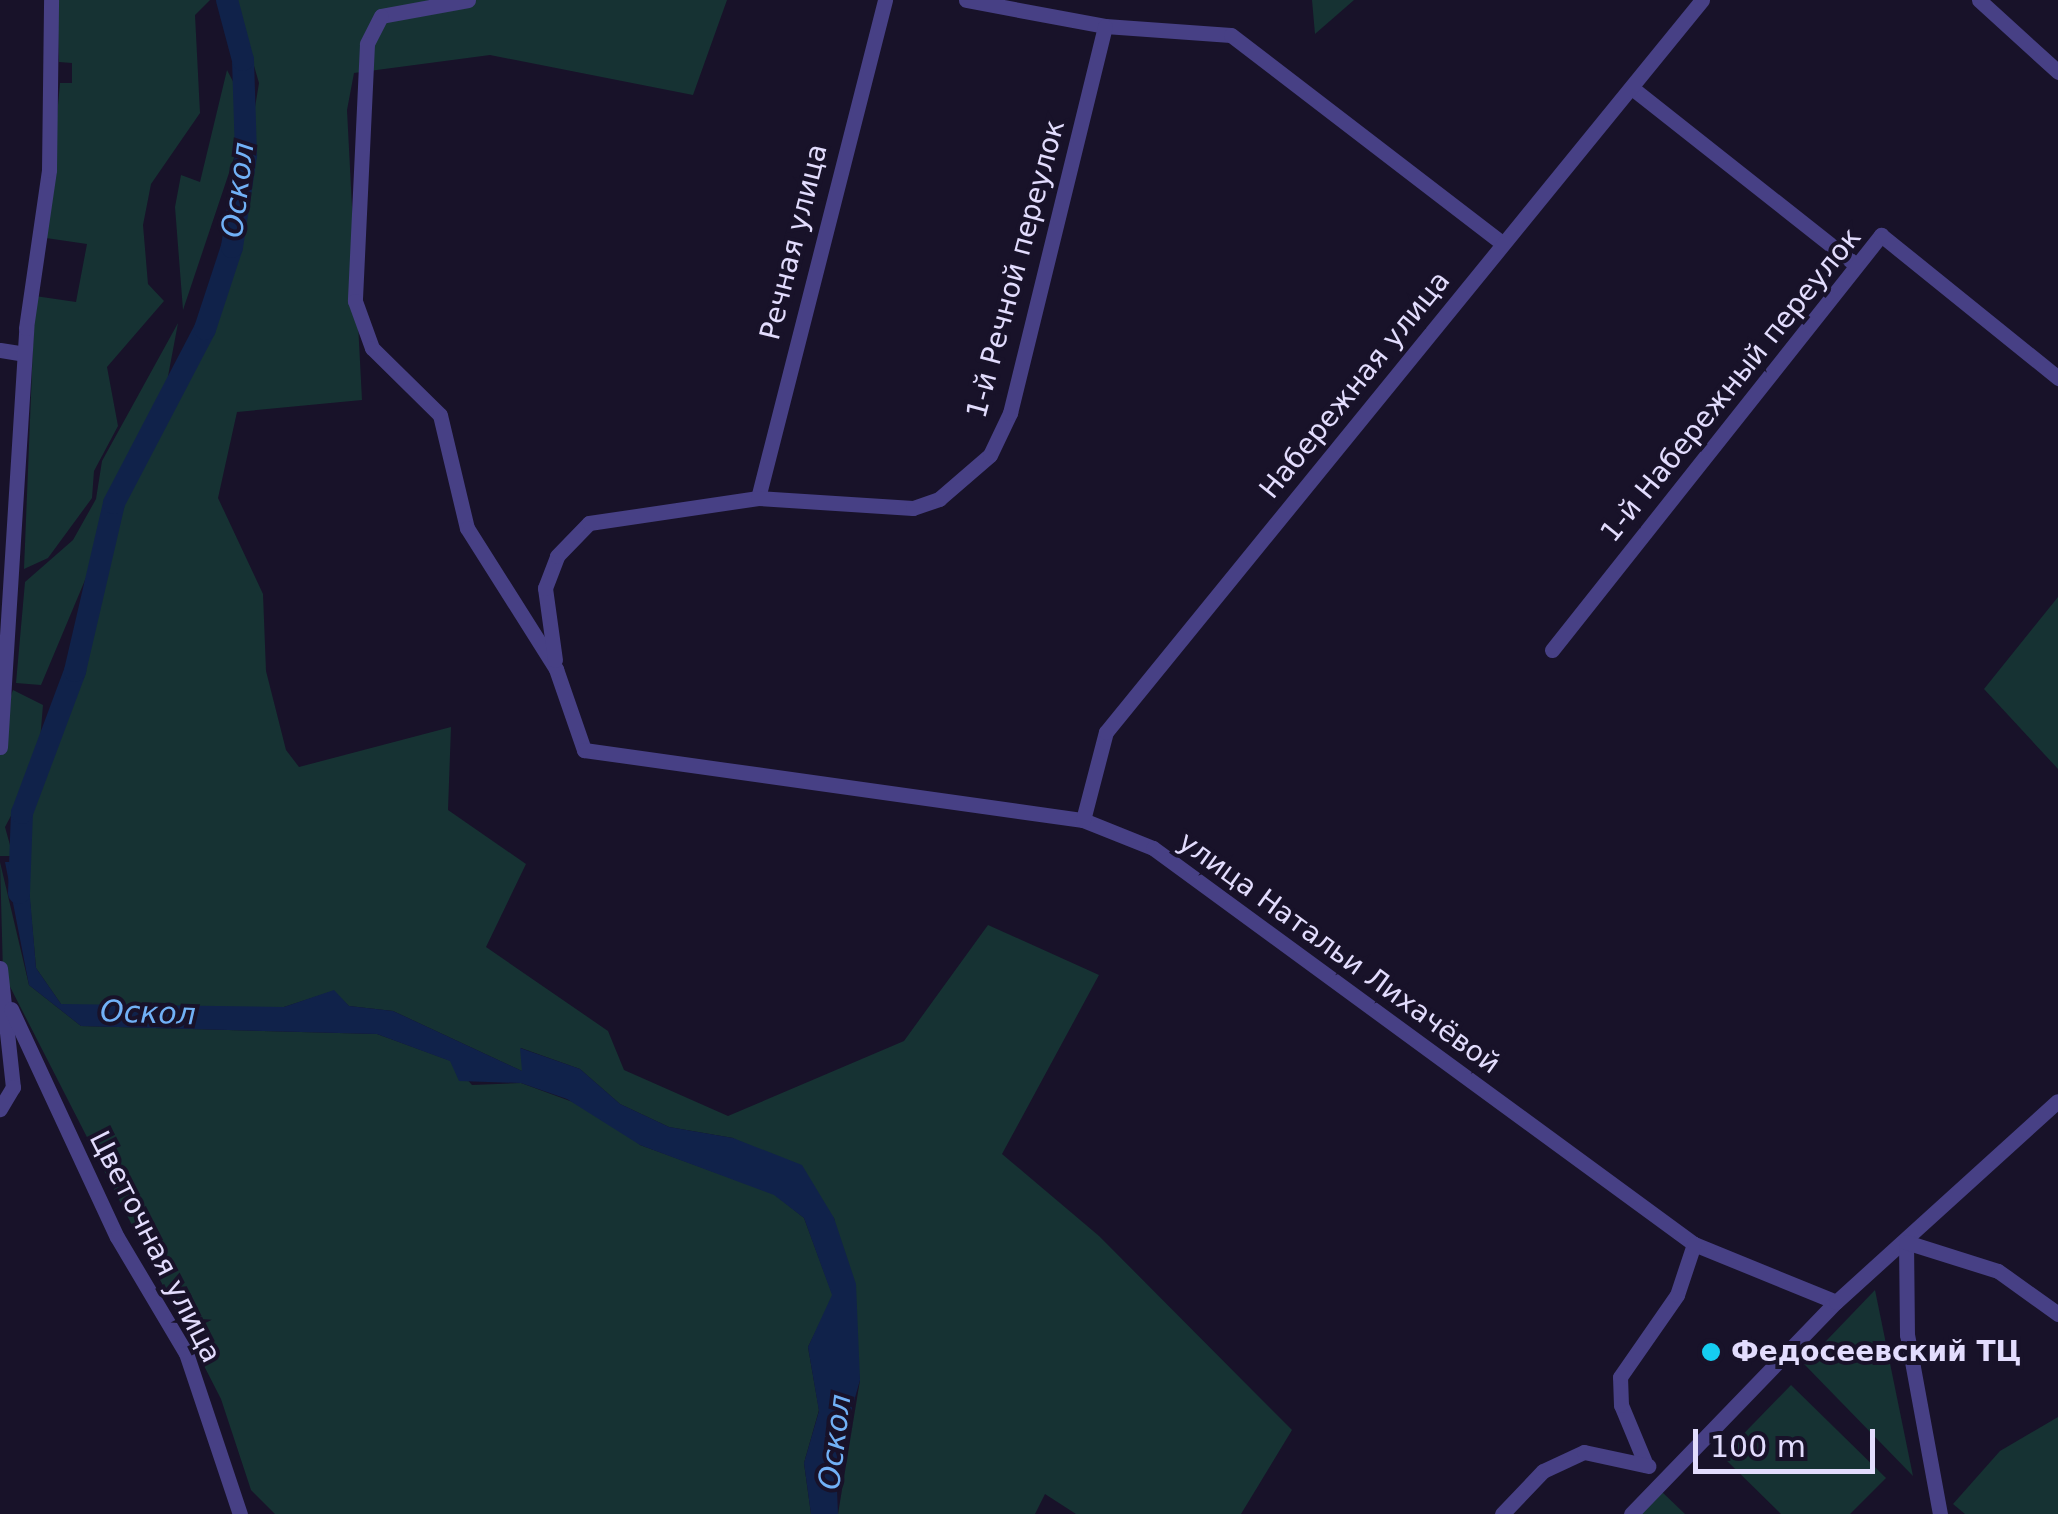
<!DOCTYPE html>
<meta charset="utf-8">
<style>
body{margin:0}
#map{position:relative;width:2058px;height:1514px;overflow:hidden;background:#181229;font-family:"DejaVu Sans",sans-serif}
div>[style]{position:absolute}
.green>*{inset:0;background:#163233}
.water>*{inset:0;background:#10224a}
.river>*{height:22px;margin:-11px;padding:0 11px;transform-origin:11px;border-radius:11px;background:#10224a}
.minor>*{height:15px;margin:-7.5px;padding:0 7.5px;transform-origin:7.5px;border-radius:7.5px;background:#474085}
.dots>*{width:28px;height:28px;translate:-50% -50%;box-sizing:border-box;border:5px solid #181229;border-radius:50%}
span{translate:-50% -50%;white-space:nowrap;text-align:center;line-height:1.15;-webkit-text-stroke:8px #181229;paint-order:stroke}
.street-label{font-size:28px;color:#e2dcfd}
.poi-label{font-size:28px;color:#e2dcfd;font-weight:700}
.left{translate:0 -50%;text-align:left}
.water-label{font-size:30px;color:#71b1f6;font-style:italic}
.scale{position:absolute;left:1693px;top:1429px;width:182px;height:45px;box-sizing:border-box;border:5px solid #e2dcfd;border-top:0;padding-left:12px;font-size:30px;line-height:35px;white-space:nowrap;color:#e2dcfd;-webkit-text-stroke:8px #181229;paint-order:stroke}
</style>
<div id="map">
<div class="green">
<i style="clip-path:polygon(57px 0,210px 0,195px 15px,200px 113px,151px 184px,143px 225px,148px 284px,164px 301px,107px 367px,118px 426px,94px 471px,92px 498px,48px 558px,24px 569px,35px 296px,76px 302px,87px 244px,46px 238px,60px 83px,72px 83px,72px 63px,59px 62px)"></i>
<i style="clip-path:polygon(235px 0,727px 0,693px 95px,490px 55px,354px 73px,347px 110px,362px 400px,237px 412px,218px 498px,263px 594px,266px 671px,286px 750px,299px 767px,451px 727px,448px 810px,526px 864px,486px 947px,608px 1031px,624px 1070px,728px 1116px,904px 1041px,988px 925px,1099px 975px,1002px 1154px,1099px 1236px,1292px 1430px,1241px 1514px,1076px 1514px,1045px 1494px,1035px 1514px,838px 1514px,860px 1380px,834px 1218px,733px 1138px,669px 1127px,620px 1104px,580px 1069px,521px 1048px,524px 1072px,393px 1011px,349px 1006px,333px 991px,284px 1007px,85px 1010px,61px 1004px,36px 968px,22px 813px,75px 671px,114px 503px,205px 329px,232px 247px,259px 83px)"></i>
<i style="clip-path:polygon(1312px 0,1354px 0,1315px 34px)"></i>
<i style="clip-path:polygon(227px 70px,238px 91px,237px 149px,183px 310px,175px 207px,181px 175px,200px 182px)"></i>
<i style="clip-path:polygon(178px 323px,166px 387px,41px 685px,16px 683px,25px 582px,73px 540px,96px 499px,102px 461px)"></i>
<i style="clip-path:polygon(2058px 597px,2058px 769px,1984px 689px)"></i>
<i style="clip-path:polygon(13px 690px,43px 705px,38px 765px,5px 827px,13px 856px,0 856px,0 726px)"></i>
<i style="clip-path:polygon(0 862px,29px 985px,81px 1026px,377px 1034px,451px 1061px,472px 1085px,521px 1083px,600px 1112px,640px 1145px,774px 1194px,804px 1218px,833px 1296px,808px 1347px,819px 1410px,804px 1463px,811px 1514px,275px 1514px,251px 1490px,221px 1399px,3px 973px)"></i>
<i style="clip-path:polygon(1875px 1290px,1913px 1476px,1804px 1364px)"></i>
<i style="clip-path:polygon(1791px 1385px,1886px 1478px,1850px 1514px,1781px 1514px,1722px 1456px)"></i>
<i style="clip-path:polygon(2058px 1417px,2058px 1514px,1965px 1514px,1953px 1504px,2000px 1451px)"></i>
<i style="clip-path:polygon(1660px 1490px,1685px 1514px,1639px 1514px)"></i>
</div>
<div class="water">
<i style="clip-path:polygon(5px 862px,27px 862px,36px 968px,61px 1004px,284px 1007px,334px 990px,349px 1006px,393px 1011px,522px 1071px,520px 1048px,580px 1069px,620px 1104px,669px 1127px,733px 1138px,802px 1165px,834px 1218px,856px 1284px,860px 1380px,836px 1465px,838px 1514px,811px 1514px,804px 1463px,819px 1411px,808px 1347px,832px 1295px,804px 1218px,774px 1195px,640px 1145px,567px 1099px,521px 1083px,459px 1081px,450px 1061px,377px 1034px,81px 1026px,29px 985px)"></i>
</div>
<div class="river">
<i style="left:19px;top:893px;width:80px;rotate:-87.9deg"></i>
<i style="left:22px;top:813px;width:152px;rotate:-69.5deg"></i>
<i style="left:75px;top:671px;width:172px;rotate:-76.9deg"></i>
<i style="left:114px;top:503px;width:196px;rotate:-62.4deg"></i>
<i style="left:205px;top:329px;width:86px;rotate:-71.8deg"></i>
<i style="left:232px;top:247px;width:93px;rotate:-81.3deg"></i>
<i style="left:246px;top:155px;width:95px;rotate:-91.8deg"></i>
<i style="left:243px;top:60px;width:62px;rotate:-104.9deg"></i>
</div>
<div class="minor">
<i style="left:468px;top:0;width:88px;rotate:169.6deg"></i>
<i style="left:381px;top:16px;width:31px;rotate:117deg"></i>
<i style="left:367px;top:44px;width:257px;rotate:92.7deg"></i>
<i style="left:355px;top:301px;width:50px;rotate:70.1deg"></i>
<i style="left:372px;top:348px;width:95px;rotate:44.6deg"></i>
<i style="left:440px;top:415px;width:116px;rotate:76.6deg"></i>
<i style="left:467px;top:528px;width:167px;rotate:57.7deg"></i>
<i style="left:556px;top:669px;width:86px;rotate:70.9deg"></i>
<i style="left:584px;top:750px;width:504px;rotate:7.99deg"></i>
<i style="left:1083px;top:820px;width:75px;rotate:21.8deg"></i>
<i style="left:1153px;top:848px;width:670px;rotate:36.2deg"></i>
<i style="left:1694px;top:1244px;width:153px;rotate:22.2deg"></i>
<i style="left:966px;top:0;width:141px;rotate:10.6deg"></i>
<i style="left:1105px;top:26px;width:126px;rotate:4.1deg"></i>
<i style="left:1231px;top:35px;width:342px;rotate:37.5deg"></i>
<i style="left:1979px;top:0;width:107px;rotate:42.3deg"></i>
<i style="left:1632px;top:88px;width:285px;rotate:38.3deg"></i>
<i style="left:0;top:350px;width:24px;rotate:9deg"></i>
<i style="left:758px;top:498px;width:514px;rotate:-75.69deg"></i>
<i style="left:1552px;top:650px;width:530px;rotate:-51.59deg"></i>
<i style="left:1881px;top:235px;width:228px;rotate:38.9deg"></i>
<i style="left:555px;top:660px;width:73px;rotate:-97.9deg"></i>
<i style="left:545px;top:588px;width:34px;rotate:-69deg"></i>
<i style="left:557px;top:556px;width:46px;rotate:-45.9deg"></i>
<i style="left:589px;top:523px;width:171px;rotate:-8.4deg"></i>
<i style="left:758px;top:498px;width:155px;rotate:3.7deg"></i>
<i style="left:913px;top:508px;width:28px;rotate:-19deg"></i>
<i style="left:939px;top:499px;width:67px;rotate:-40.8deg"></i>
<i style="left:990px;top:455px;width:47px;rotate:-64.5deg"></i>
<i style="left:1010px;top:413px;width:398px;rotate:-76.2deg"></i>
<i style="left:0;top:747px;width:420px;rotate:-86.4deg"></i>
<i style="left:26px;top:328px;width:160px;rotate:-81.7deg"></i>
<i style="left:49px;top:170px;width:170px;rotate:-89.3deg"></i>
<i style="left:1083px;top:820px;width:91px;rotate:-75.4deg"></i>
<i style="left:1106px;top:732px;width:944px;rotate:-50.85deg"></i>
<i style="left:0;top:968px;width:120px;rotate:83.8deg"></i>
<i style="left:13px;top:1087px;width:26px;rotate:121deg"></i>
<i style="left:11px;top:1009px;width:251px;rotate:65.1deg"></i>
<i style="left:117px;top:1237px;width:135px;rotate:59.3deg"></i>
<i style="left:186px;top:1353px;width:170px;rotate:71.5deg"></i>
<i style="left:1646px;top:1465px;width:65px;rotate:-112.6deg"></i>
<i style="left:1621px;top:1405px;width:28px;rotate:-92deg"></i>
<i style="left:1620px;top:1377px;width:100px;rotate:-55.2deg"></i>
<i style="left:1677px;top:1295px;width:54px;rotate:-71.6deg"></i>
<i style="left:1502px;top:1514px;width:59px;rotate:-46.4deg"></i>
<i style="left:1543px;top:1471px;width:45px;rotate:-24.9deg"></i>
<i style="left:1584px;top:1452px;width:66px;rotate:12.2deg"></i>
<i style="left:1631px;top:1514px;width:295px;rotate:-46deg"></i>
<i style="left:1836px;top:1302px;width:299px;rotate:-42.2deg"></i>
<i style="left:1940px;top:1514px;width:182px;rotate:-100.4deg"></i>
<i style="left:1907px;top:1335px;width:93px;rotate:-90.6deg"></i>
<i style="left:1906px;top:1242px;width:96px;rotate:17.5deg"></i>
<i style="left:1998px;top:1271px;width:74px;rotate:35.6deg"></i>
</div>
<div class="dots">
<i style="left:1711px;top:1352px;background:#15cdf1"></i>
</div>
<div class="street-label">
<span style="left:794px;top:242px;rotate:-76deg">Речная улица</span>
<span style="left:1016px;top:269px;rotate:-75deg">1-й Речной переулок</span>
<span style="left:1355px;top:385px;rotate:-51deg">Набережная улица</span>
<span style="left:1731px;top:385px;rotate:-51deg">1-й Набережный переулок</span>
<span style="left:1339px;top:953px;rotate:36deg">улица Натальи Лихачёвой</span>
<span style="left:155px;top:1247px;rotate:63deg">Цветочная улица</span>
</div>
<div class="poi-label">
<span class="left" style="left:1731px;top:1352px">Федосеевский ТЦ</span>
</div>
<div class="water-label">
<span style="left:238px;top:190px;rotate:-83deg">Оскол</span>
<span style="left:148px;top:1013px;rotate:2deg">Оскол</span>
<span style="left:835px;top:1442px;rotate:-83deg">Оскол</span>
</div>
<div class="scale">100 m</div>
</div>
